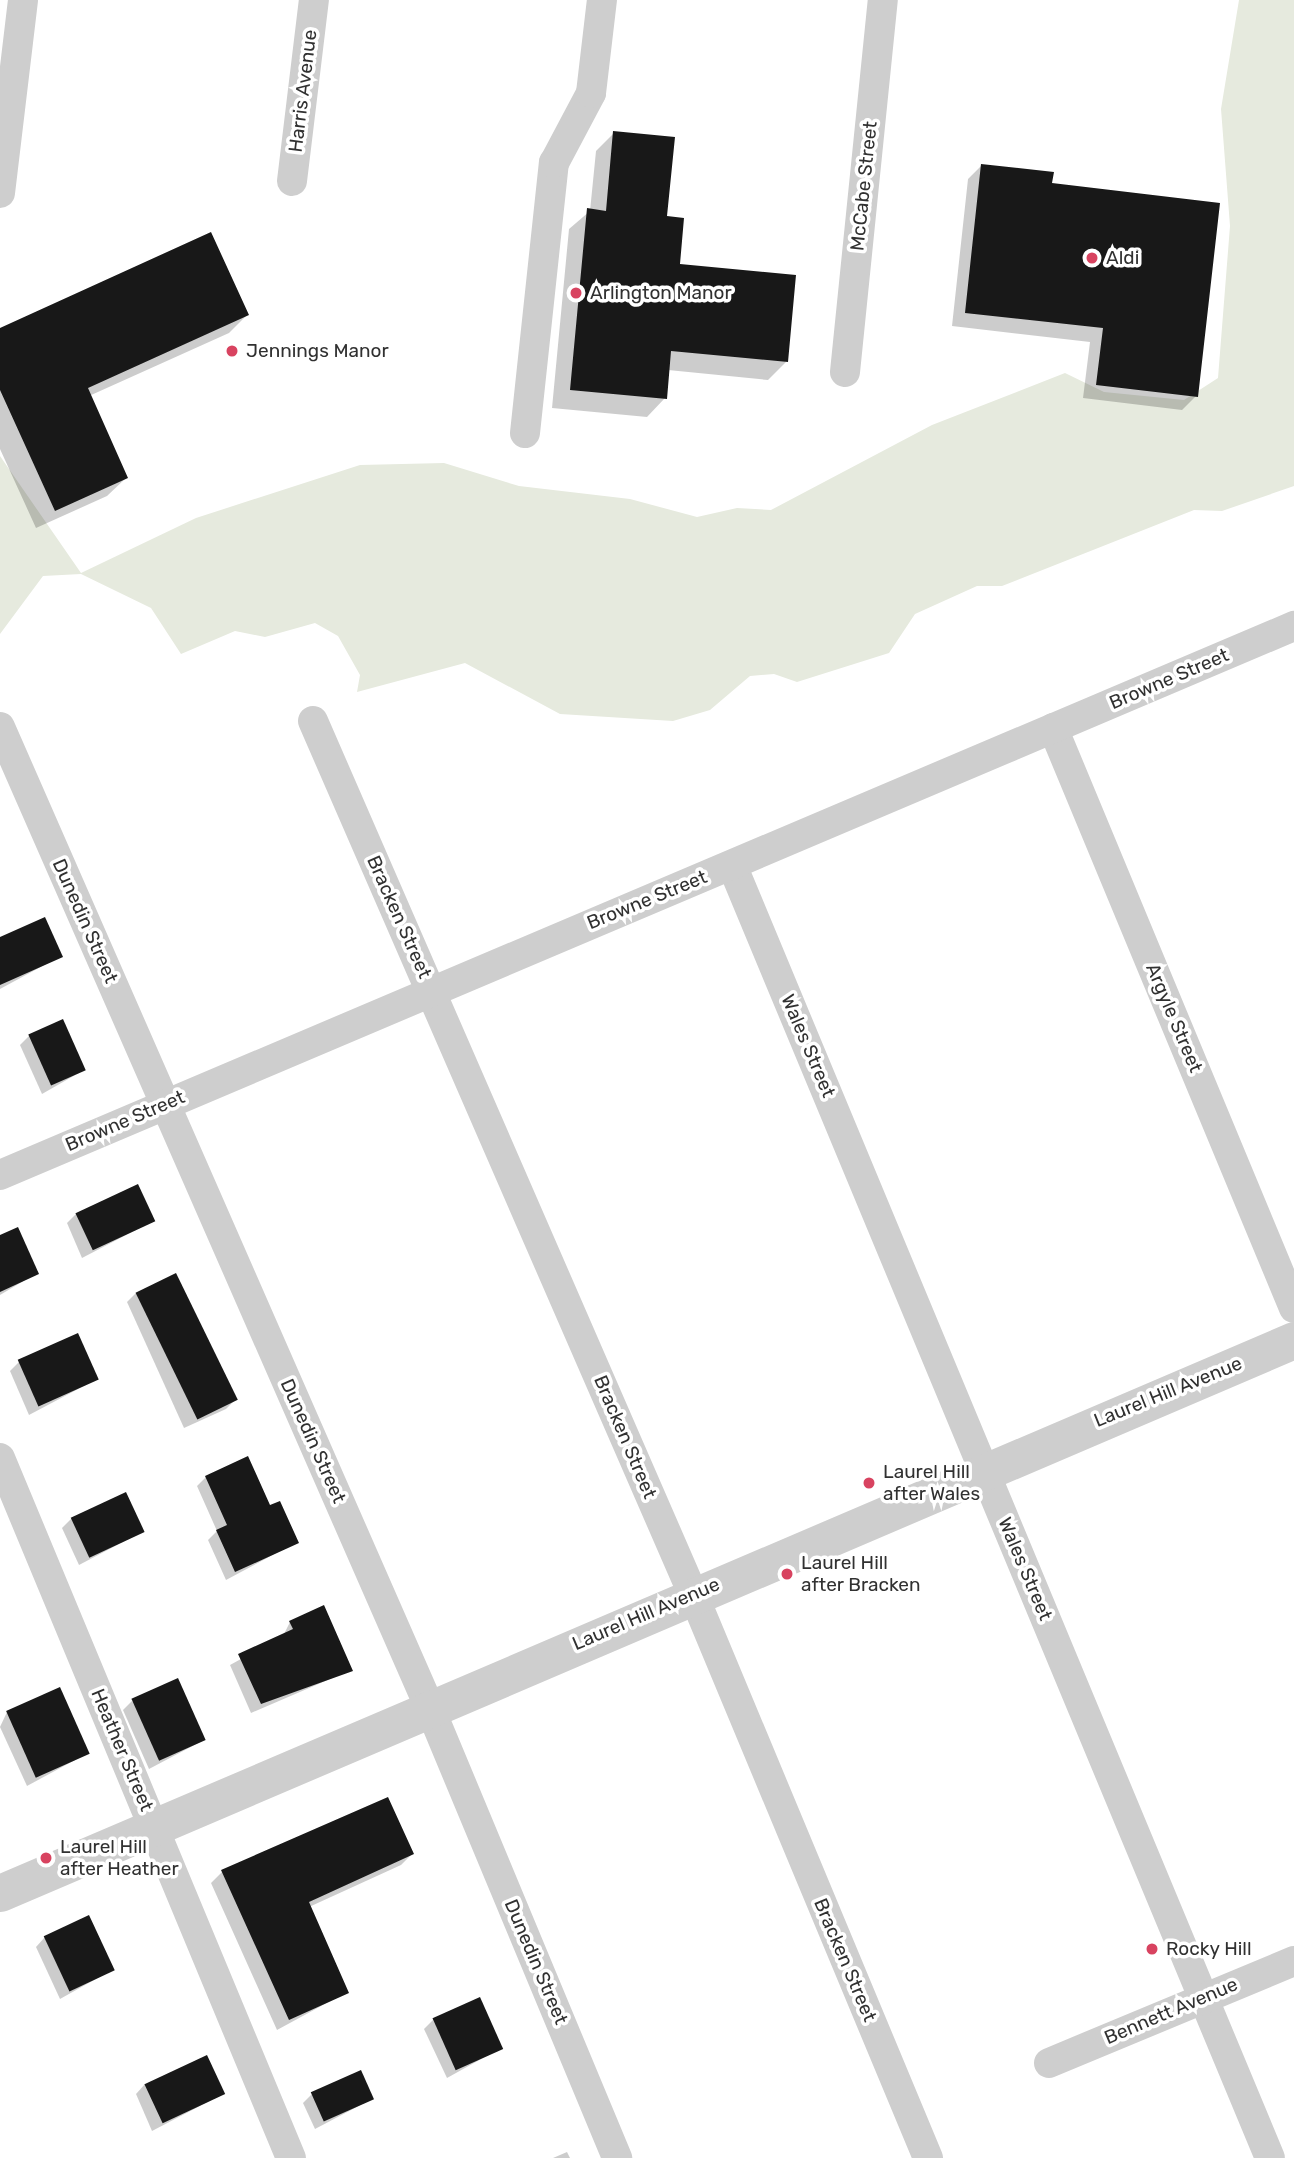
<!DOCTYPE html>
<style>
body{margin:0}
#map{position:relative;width:1294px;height:2158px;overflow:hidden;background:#fff;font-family:Rubik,sans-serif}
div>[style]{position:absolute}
.green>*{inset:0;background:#e6eade}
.shadow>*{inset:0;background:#0003}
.building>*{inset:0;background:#181818;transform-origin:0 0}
.minor>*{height:30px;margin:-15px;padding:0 15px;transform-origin:15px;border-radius:15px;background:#cecece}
.tertiary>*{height:37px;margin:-18.5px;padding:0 18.5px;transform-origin:18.5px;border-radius:18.5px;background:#cecece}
.dots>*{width:19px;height:19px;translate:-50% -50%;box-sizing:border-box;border:4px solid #fff;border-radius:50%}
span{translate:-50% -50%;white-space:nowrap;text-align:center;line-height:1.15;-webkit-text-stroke:7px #fff;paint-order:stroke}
.street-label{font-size:19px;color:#313131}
.poi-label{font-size:19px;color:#313131}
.left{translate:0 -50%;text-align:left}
</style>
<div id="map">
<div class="green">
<i style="clip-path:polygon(1239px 0,1294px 0,1294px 486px,1222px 511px,1194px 510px,1002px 586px,977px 586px,915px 614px,889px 653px,797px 682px,774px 674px,750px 676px,710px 710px,673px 721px,560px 714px,465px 663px,357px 692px,360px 675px,338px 636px,315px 623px,265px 637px,235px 631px,181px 654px,151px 608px,81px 574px,43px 576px,0 634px,0 456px,81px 573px,196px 518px,360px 465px,444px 463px,519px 486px,630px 499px,697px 517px,737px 508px,771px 510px,932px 425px,1065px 373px,1104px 392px,1184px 400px,1218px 378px,1230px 226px,1221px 109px)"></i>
</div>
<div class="shadow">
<i style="clip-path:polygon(614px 133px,678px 265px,786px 362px,768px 380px,668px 370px,665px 398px,647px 417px,552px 408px,569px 229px,590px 211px,596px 151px)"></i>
<i style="clip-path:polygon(982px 165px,1050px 185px,1196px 396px,1182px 410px,1083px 398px,1090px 342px,952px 326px,968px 179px)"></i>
<i style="clip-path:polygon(247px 315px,229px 333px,89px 396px,126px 478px,107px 496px,36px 528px,0 449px,0 330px)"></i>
<i style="clip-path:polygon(0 939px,61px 956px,0 989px)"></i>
<i style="clip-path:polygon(29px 1036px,84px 1070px,42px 1094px,20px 1045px)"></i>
<i style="clip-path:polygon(76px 1214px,153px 1221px,82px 1258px,67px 1223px)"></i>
<i style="clip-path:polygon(0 1237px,37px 1273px,0 1295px)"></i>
<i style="clip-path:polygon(136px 1293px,235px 1400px,226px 1409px,184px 1428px,127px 1302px)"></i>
<i style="clip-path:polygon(19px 1362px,97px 1379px,29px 1415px,10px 1371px)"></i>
<i style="clip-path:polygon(206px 1477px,269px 1507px,297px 1542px,226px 1580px,208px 1540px,217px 1531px,197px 1486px)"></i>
<i style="clip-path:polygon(71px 1519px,142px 1532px,79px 1565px,62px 1528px)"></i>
<i style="clip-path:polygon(290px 1622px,351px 1670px,251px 1713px,230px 1665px,283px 1636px)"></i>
<i style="clip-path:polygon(132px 1701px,204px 1740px,149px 1769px,123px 1710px)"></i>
<i style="clip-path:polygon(7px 1712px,88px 1753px,27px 1786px,0 1727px)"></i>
<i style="clip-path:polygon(412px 1854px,401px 1865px,309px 1907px,347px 1992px,277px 2030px,211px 1883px,222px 1872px)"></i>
<i style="clip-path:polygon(45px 1937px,112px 1970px,60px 1999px,36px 1947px)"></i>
<i style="clip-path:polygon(433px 2020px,501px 2048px,447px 2078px,424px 2029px)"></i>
<i style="clip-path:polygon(145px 2084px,223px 2094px,152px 2131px,136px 2094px)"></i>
<i style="clip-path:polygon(312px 2094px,372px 2099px,315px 2129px,303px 2103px)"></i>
<i style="clip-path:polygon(567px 2152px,570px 2158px,553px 2158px)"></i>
</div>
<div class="building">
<i style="clip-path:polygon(613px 131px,675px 137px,667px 216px,684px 218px,680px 264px,796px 275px,788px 362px,671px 351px,667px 399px,570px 390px,587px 208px,606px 211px)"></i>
<i style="clip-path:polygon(981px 164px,1054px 172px,1052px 183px,1220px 203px,1198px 397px,1096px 385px,1103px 328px,965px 313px)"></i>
<i style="clip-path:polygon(211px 232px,249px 315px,88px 388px,128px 478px,55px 511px,0 390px,0 328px)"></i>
<i style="clip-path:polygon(45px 917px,63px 957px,0 985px,0 937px)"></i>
<i style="left:63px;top:1019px;width:56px;height:38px;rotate:66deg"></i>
<i style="left:138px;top:1184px;width:41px;height:69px;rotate:65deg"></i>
<i style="clip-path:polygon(18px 1227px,39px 1274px,0 1292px,0 1235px)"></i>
<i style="left:176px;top:1273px;width:141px;height:45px;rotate:64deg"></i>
<i style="left:78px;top:1333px;width:51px;height:66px;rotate:66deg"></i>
<i style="clip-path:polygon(248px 1456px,270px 1505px,280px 1501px,299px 1543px,235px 1572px,216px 1530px,227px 1525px,205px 1476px)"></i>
<i style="left:126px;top:1492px;width:44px;height:61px;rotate:65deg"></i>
<i style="clip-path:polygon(324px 1605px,353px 1671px,261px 1704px,238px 1654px,293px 1629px,289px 1621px)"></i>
<i style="left:178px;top:1678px;width:68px;height:51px;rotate:66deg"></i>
<i style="left:60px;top:1687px;width:73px;height:59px;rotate:66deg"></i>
<i style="clip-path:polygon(388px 1797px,414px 1854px,309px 1902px,349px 1993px,289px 2020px,221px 1870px)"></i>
<i style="left:89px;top:1915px;width:61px;height:50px;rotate:65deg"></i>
<i style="left:480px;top:1997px;width:57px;height:52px;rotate:66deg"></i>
<i style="left:207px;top:2055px;width:43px;height:69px;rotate:65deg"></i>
<i style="left:361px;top:2070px;width:32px;height:55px;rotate:66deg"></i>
</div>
<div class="minor">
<i style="left:292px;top:181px;width:182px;rotate:-83.1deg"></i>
<i style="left:0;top:193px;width:194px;rotate:-83.2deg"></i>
<i style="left:845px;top:372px;width:374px;rotate:-84.2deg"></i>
<i style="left:525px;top:433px;width:272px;rotate:-83.9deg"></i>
<i style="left:554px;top:163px;width:79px;rotate:-62.1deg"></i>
<i style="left:591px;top:93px;width:94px;rotate:-83.3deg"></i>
<i style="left:313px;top:721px;width:952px;rotate:66.48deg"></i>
<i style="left:693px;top:1594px;width:611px;rotate:67.38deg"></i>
<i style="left:0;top:727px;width:1069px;rotate:66.34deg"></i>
<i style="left:429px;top:1706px;width:490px;rotate:67.4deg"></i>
<i style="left:1053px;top:728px;width:628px;rotate:67.44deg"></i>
<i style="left:732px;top:865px;width:1400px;rotate:67.41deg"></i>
<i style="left:0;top:1175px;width:1406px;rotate:-22.99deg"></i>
<i style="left:0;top:1458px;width:758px;rotate:67.43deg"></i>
<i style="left:1049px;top:2063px;width:265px;rotate:-22.6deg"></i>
</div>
<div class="tertiary">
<i style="left:0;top:1893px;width:1407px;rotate:-23.14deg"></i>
</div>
<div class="dots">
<i style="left:1092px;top:258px;background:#d84360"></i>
<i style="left:576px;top:293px;background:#d84360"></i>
<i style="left:232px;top:351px;background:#d84360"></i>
<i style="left:869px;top:1483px;background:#d84360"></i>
<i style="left:787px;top:1574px;background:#d84360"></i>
<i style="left:46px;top:1858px;background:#d84360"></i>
<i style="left:1152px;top:1949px;background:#d84360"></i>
</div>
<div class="street-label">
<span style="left:303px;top:91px;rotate:-83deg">Harris Avenue</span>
<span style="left:864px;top:186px;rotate:-84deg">McCabe Street</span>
<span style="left:1169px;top:679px;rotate:-23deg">Browne Street</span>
<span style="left:647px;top:900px;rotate:-22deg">Browne Street</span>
<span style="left:399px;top:917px;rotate:66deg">Bracken Street</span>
<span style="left:85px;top:921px;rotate:66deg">Dunedin Street</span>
<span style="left:1174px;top:1018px;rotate:67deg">Argyle Street</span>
<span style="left:808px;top:1046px;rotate:67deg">Wales Street</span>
<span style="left:125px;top:1121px;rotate:-23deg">Browne Street</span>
<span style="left:1168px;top:1392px;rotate:-22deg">Laurel Hill Avenue</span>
<span style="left:625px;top:1437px;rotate:67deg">Bracken Street</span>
<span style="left:313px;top:1441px;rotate:66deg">Dunedin Street</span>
<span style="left:1025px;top:1569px;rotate:67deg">Wales Street</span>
<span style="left:646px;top:1614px;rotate:-23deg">Laurel Hill Avenue</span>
<span style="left:122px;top:1750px;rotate:67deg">Heather Street</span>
<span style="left:845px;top:1960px;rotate:67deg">Bracken Street</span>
<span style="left:536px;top:1962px;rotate:67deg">Dunedin Street</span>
<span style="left:1171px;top:2011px;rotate:-23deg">Bennett Avenue</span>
</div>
<div class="poi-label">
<span class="left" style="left:1106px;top:258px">Aldi</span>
<span class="left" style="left:590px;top:293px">Arlington Manor</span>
<span class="left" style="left:246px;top:351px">Jennings Manor</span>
<span class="left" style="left:883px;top:1483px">Laurel Hill<br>after Wales</span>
<span class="left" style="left:801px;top:1574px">Laurel Hill<br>after Bracken</span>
<span class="left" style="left:60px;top:1858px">Laurel Hill<br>after Heather</span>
<span class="left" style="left:1166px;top:1949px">Rocky Hill</span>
</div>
</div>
